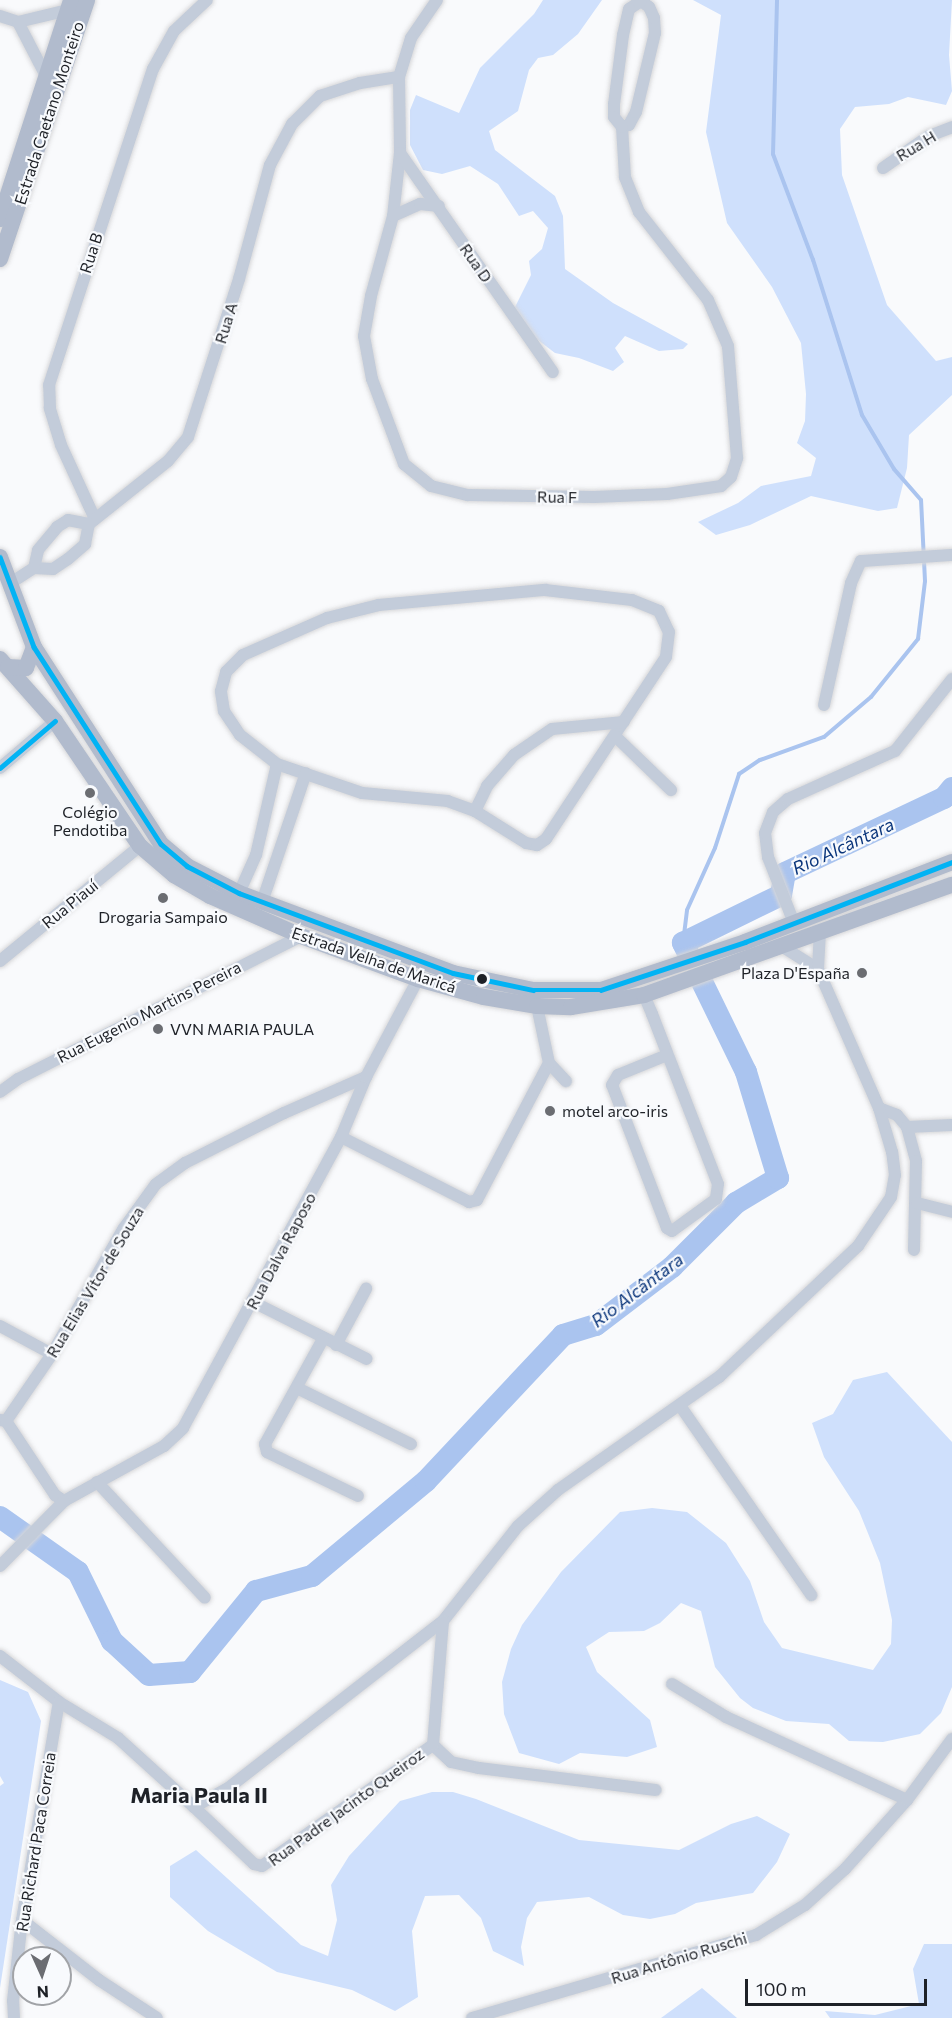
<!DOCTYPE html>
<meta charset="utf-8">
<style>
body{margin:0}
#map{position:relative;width:952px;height:2018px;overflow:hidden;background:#f9fafc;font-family:Commissioner,sans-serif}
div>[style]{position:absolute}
.green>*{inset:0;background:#cfe0fc}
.stream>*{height:4px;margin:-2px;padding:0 2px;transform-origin:2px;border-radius:2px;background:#aac4ef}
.river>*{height:22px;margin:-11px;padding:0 11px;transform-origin:11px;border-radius:11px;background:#aac4ef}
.roads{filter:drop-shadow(0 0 2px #d7d7d9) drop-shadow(0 0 2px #d7d7d9)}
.minor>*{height:12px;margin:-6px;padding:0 6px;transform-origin:6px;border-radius:6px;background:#c3ccda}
.major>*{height:16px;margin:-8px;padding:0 8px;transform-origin:8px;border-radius:8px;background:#b1bbcd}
.bus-1>*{height:4.5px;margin:-2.25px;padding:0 2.25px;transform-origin:2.25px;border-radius:2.25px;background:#02b3f4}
.dots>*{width:16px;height:16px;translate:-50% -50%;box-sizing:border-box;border:3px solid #f8fafd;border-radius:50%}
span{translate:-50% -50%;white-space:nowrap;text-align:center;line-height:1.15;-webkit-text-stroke:4.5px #f8fafd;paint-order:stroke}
.street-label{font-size:16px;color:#1e2127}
.poi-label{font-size:16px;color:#1e2127}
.right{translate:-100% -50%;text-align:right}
.left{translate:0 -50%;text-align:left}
.water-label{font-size:18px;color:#0a357b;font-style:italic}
.district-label{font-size:22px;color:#1e2127;font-weight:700}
.north{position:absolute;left:12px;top:1946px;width:60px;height:60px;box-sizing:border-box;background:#f8fafd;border:2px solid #a1a3a7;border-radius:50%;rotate:177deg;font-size:16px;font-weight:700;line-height:24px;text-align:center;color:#1e2127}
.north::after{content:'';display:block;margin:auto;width:21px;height:27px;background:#6b6d72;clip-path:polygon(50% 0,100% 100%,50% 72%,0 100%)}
.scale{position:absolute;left:745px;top:1979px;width:182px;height:27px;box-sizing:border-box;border:3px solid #1e2127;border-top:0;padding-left:8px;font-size:18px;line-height:21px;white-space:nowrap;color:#1e2127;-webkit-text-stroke:4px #f8fafd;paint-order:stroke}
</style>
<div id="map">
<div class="green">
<i style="clip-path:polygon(543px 0,602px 0,578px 34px,553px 55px,538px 58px,529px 70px,518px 111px,489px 131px,495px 150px,555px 196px,563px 216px,565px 269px,613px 303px,688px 344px,683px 349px,659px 351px,625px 336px,615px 348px,624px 362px,613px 371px,579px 358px,555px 353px,534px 337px,513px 311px,531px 275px,529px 261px,542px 249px,548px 228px,533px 211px,519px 216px,498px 184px,470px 166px,442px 174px,423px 170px,410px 145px,410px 110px,416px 95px,459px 113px,480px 68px,534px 14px)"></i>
<i style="clip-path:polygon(693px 0,952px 0,949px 55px,952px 91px,946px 105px,908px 97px,889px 104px,855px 107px,840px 129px,842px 175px,887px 305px,936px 361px,952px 357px,952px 395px,909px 435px,907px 468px,897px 508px,878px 511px,811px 496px,750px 525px,716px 535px,698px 522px,738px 503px,761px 486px,811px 476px,816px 458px,797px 443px,805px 421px,806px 394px,801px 343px,772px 287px,727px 223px,706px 132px,721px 15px)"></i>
<i style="clip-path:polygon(887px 1372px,952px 1442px,952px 1687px,941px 1713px,920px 1734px,883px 1742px,849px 1741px,829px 1724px,786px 1721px,753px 1708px,740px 1698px,715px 1667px,701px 1611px,681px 1603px,660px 1623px,644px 1631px,609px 1632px,586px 1647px,597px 1672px,650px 1720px,657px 1747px,627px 1757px,580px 1753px,559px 1764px,519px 1753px,504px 1714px,502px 1682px,511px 1649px,522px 1625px,561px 1572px,620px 1512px,652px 1508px,687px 1512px,726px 1543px,750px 1581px,764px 1622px,782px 1648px,873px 1670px,891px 1644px,892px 1620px,880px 1563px,859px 1511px,824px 1457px,812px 1423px,833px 1414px,853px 1380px)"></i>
<i style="clip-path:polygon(0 1680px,28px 1692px,41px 1721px,0 1988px,0 1786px,4px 1783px,0 1776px)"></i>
<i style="clip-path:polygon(432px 1792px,453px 1792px,476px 1799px,579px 1840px,679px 1850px,731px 1824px,757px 1816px,790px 1834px,777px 1862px,753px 1893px,696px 1903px,675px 1914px,650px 1919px,623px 1915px,589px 1897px,537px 1902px,527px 1918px,521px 1947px,524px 1966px,493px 1951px,481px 1918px,459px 1895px,425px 1896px,412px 1931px,418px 1997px,395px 2011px,352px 1990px,277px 1972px,208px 1931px,170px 1897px,170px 1866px,196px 1850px,301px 1945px,328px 1956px,337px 1920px,331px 1885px,349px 1856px,400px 1801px)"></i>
<i style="clip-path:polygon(924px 1944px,952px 1944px,952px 2018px,830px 2018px,825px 2011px,875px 2015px,919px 2004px,913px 1969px)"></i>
<i style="clip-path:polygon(702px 1988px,737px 2018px,661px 2018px)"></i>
</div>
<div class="stream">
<i style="left:683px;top:943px;width:33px;rotate:-83deg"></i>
<i style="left:687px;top:910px;width:68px;rotate:-65.7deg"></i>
<i style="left:715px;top:848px;width:78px;rotate:-72deg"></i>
<i style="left:739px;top:774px;width:25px;rotate:-34deg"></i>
<i style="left:760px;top:760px;width:68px;rotate:-19.8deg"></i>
<i style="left:824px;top:737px;width:62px;rotate:-40.4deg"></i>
<i style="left:871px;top:697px;width:75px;rotate:-51deg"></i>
<i style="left:918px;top:639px;width:58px;rotate:-83.1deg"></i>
<i style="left:925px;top:581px;width:81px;rotate:-92.8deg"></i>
<i style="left:921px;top:500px;width:41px;rotate:-131.1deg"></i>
<i style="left:894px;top:469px;width:63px;rotate:-120.7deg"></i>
<i style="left:862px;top:415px;width:163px;rotate:-107.5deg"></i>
<i style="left:813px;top:260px;width:113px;rotate:-110.7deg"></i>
<i style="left:773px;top:154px;width:154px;rotate:-88.5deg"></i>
</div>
<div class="river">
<i style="left:0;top:1517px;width:95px;rotate:35.2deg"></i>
<i style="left:78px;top:1572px;width:77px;rotate:63.8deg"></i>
<i style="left:112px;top:1641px;width:50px;rotate:42.6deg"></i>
<i style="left:149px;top:1675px;width:41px;rotate:-4.2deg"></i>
<i style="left:190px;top:1672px;width:104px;rotate:-50.8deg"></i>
<i style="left:256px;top:1591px;width:58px;rotate:-15deg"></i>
<i style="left:312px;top:1576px;width:148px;rotate:-39.8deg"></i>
<i style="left:426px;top:1481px;width:200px;rotate:-46.8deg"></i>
<i style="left:563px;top:1335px;width:34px;rotate:-17deg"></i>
<i style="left:596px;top:1325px;width:96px;rotate:-37.3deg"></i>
<i style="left:672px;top:1267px;width:91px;rotate:-45deg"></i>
<i style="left:736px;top:1203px;width:49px;rotate:-30.8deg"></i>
<i style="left:778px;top:1178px;width:111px;rotate:-106.8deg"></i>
<i style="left:746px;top:1072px;width:144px;rotate:-116deg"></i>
<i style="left:683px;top:943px;width:109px;rotate:-26.1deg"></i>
<i style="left:781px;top:895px;width:22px;rotate:-80deg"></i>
<i style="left:785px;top:873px;width:176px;rotate:-25.3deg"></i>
<i style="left:944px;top:798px;width:13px;rotate:-51deg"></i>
</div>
<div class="roads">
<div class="minor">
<i style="left:437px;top:0;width:46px;rotate:124.4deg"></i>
<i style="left:411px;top:38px;width:41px;rotate:107.1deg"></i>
<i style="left:399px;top:77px;width:76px;rotate:89.2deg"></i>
<i style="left:400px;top:153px;width:63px;rotate:96.3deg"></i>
<i style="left:393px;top:216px;width:83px;rotate:105.4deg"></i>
<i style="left:371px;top:296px;width:41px;rotate:99.9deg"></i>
<i style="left:364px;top:336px;width:44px;rotate:79.5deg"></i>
<i style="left:372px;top:379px;width:91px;rotate:69.4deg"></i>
<i style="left:404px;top:464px;width:35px;rotate:39deg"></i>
<i style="left:431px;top:486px;width:38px;rotate:14deg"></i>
<i style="left:468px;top:495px;width:126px;rotate:0.9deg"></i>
<i style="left:594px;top:497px;width:73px;rotate:-2.4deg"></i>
<i style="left:667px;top:494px;width:55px;rotate:-8.4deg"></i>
<i style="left:721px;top:486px;width:13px;rotate:-42deg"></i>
<i style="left:731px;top:477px;width:20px;rotate:-72deg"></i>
<i style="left:737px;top:458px;width:112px;rotate:-94.6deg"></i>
<i style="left:728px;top:346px;width:50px;rotate:-113.5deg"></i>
<i style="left:708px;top:300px;width:112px;rotate:-128.1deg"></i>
<i style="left:639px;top:212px;width:38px;rotate:-112deg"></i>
<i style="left:625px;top:177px;width:50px;rotate:-93.4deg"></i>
<i style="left:622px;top:127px;width:7px;rotate:-16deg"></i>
<i style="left:629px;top:125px;width:15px;rotate:-62deg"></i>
<i style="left:636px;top:112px;width:81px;rotate:-76.5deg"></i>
<i style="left:655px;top:33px;width:15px;rotate:-94deg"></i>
<i style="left:654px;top:18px;width:12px;rotate:-114deg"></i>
<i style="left:649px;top:7px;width:10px;rotate:-143deg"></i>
<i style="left:641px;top:1px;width:14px;rotate:146deg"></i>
<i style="left:629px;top:9px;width:27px;rotate:103deg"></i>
<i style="left:623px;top:35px;width:70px;rotate:97.4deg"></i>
<i style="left:614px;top:104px;width:13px;rotate:90deg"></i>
<i style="left:614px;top:117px;width:13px;rotate:51deg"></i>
<i style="left:0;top:16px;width:19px;rotate:18deg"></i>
<i style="left:18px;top:22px;width:51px;rotate:-13.5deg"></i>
<i style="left:18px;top:22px;width:61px;rotate:62.6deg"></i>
<i style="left:400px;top:153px;width:267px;rotate:55.1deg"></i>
<i style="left:883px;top:168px;width:56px;rotate:-34.8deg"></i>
<i style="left:929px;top:136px;width:25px;rotate:-21deg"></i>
<i style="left:393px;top:216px;width:30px;rotate:-24deg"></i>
<i style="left:420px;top:204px;width:19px;rotate:6deg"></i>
<i style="left:95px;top:519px;width:81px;rotate:-114.7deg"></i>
<i style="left:61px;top:445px;width:39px;rotate:-107deg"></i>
<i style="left:50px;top:408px;width:23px;rotate:-92deg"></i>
<i style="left:49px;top:385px;width:333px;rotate:-71.8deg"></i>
<i style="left:153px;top:69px;width:43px;rotate:-61.1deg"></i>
<i style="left:174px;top:31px;width:45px;rotate:-43.2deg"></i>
<i style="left:34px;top:568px;width:19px;rotate:3deg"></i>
<i style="left:53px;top:569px;width:18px;rotate:-34deg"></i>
<i style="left:68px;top:559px;width:23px;rotate:-41deg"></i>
<i style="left:85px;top:544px;width:20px;rotate:-79deg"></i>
<i style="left:89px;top:524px;width:101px;rotate:-38.6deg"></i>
<i style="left:168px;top:461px;width:31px;rotate:-50deg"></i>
<i style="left:188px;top:437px;width:166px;rotate:-72.1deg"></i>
<i style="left:239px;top:279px;width:118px;rotate:-74.8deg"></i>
<i style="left:270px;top:165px;width:47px;rotate:-61.8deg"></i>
<i style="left:292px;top:124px;width:40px;rotate:-45deg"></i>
<i style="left:320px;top:96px;width:42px;rotate:-18deg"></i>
<i style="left:360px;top:83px;width:39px;rotate:-9deg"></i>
<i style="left:34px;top:568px;width:18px;rotate:-77deg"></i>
<i style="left:38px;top:550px;width:30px;rotate:-50deg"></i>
<i style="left:57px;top:527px;width:13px;rotate:-32deg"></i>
<i style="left:68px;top:520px;width:21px;rotate:11deg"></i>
<i style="left:9px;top:584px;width:30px;rotate:-33deg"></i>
<i style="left:545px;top:590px;width:88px;rotate:6.6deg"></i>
<i style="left:632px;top:600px;width:29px;rotate:22deg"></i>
<i style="left:659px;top:611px;width:23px;rotate:65deg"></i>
<i style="left:669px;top:632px;width:25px;rotate:97deg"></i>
<i style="left:666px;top:657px;width:218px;rotate:123.4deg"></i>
<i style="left:546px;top:839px;width:11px;rotate:146deg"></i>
<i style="left:537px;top:845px;width:11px;rotate:-170deg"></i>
<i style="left:526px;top:843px;width:60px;rotate:-147.9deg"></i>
<i style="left:475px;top:811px;width:29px;rotate:-160deg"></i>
<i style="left:448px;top:801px;width:86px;rotate:-174.7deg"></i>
<i style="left:362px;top:793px;width:90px;rotate:-161.2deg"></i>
<i style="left:277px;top:764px;width:47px;rotate:-141.9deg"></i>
<i style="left:240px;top:735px;width:29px;rotate:-124deg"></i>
<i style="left:224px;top:711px;width:20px;rotate:-99deg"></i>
<i style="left:221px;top:691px;width:20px;rotate:-75deg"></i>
<i style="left:226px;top:672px;width:24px;rotate:-45deg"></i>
<i style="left:243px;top:655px;width:92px;rotate:-23.8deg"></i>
<i style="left:327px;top:618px;width:54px;rotate:-14deg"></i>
<i style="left:379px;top:605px;width:167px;rotate:-5.2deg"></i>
<i style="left:824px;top:705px;width:125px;rotate:-77.5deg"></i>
<i style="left:851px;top:583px;width:24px;rotate:-66deg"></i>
<i style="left:861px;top:561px;width:91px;rotate:-3.8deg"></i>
<i style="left:615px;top:736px;width:78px;rotate:44deg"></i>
<i style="left:0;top:768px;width:72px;rotate:-40.5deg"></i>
<i style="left:475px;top:811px;width:28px;rotate:-64deg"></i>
<i style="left:487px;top:786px;width:41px;rotate:-48.9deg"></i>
<i style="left:514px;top:755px;width:46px;rotate:-34.4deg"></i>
<i style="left:552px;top:729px;width:72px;rotate:-5.6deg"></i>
<i style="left:239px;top:893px;width:42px;rotate:-65.9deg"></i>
<i style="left:256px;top:855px;width:93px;rotate:-77deg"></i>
<i style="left:262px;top:902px;width:136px;rotate:-71.2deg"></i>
<i style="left:794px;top:923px;width:71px;rotate:-111.5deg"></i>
<i style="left:768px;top:857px;width:24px;rotate:-97deg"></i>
<i style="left:765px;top:833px;width:22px;rotate:-69deg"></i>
<i style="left:773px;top:812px;width:20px;rotate:-41deg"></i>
<i style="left:788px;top:799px;width:117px;rotate:-24.2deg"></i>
<i style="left:895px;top:751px;width:92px;rotate:-51.6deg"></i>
<i style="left:783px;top:947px;width:41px;rotate:32.2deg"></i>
<i style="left:0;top:961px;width:181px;rotate:-39.4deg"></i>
<i style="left:644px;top:995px;width:21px;rotate:67deg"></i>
<i style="left:652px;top:1014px;width:182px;rotate:68.8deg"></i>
<i style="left:718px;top:1184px;width:15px;rotate:98deg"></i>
<i style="left:716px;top:1199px;width:54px;rotate:144deg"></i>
<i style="left:672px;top:1231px;width:6px;rotate:-149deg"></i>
<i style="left:667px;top:1228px;width:153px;rotate:-111deg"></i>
<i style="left:612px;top:1085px;width:12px;rotate:-59deg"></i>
<i style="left:618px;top:1075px;width:53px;rotate:-22.2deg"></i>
<i style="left:549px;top:1063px;width:25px;rotate:47deg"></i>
<i style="left:0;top:1092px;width:22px;rotate:-36deg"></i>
<i style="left:18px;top:1079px;width:317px;rotate:-26.8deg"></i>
<i style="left:879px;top:1108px;width:19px;rotate:21deg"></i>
<i style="left:897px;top:1115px;width:16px;rotate:50deg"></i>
<i style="left:907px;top:1127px;width:35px;rotate:75deg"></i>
<i style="left:916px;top:1161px;width:89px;rotate:91.3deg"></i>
<i style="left:907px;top:1127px;width:45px;rotate:-2.5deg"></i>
<i style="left:341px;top:1137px;width:144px;rotate:26.9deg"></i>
<i style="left:469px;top:1202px;width:8px;rotate:-14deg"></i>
<i style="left:477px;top:1200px;width:155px;rotate:-62.3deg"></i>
<i style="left:549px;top:1063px;width:58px;rotate:-101.9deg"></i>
<i style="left:917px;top:1203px;width:36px;rotate:14deg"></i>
<i style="left:253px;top:1302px;width:127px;rotate:26.6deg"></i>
<i style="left:0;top:1326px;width:59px;rotate:28.3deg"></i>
<i style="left:323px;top:1339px;width:120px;rotate:118.9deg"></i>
<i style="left:265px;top:1444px;width:8px;rotate:76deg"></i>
<i style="left:267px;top:1452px;width:101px;rotate:25.8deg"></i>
<i style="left:336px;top:1345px;width:64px;rotate:-61.8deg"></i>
<i style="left:297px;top:1388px;width:127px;rotate:26.2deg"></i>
<i style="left:681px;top:1407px;width:229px;rotate:55.3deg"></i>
<i style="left:0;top:1420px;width:6px;rotate:9deg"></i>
<i style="left:6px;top:1421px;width:81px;rotate:-55.5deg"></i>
<i style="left:52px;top:1354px;width:145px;rotate:-60.3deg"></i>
<i style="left:124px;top:1228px;width:54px;rotate:-54deg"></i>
<i style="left:156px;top:1184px;width:36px;rotate:-36deg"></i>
<i style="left:185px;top:1163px;width:111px;rotate:-26.8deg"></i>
<i style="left:284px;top:1113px;width:90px;rotate:-23.7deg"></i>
<i style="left:6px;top:1421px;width:89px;rotate:56.5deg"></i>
<i style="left:55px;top:1495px;width:11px;rotate:34deg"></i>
<i style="left:64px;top:1501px;width:114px;rotate:-28.8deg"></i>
<i style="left:164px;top:1446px;width:26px;rotate:-43deg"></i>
<i style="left:183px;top:1428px;width:331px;rotate:-61.5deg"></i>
<i style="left:341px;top:1137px;width:65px;rotate:-67.4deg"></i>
<i style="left:366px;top:1077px;width:111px;rotate:-62deg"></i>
<i style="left:97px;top:1482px;width:158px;rotate:47deg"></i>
<i style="left:0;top:1566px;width:91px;rotate:-45.4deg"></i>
<i style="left:0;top:1656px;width:75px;rotate:37.9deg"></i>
<i style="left:59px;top:1702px;width:69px;rotate:31.4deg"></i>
<i style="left:118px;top:1738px;width:103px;rotate:42.2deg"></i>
<i style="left:194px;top:1807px;width:38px;rotate:-29deg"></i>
<i style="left:227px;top:1789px;width:274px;rotate:-37.9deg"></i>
<i style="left:443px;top:1621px;width:121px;rotate:-51.7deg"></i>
<i style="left:518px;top:1526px;width:54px;rotate:-42deg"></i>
<i style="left:558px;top:1490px;width:197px;rotate:-35.1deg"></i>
<i style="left:719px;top:1377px;width:191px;rotate:-43.3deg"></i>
<i style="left:858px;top:1246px;width:59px;rotate:-56deg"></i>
<i style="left:891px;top:1197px;width:22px;rotate:-80deg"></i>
<i style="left:895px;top:1175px;width:23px;rotate:-97deg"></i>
<i style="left:892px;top:1152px;width:46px;rotate:-106.5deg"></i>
<i style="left:879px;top:1108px;width:152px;rotate:-113.7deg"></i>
<i style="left:818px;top:969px;width:35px;rotate:-87deg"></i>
<i style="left:672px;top:1684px;width:63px;rotate:31.4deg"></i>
<i style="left:726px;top:1717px;width:199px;rotate:24.6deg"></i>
<i style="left:433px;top:1745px;width:25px;rotate:43deg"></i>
<i style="left:451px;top:1762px;width:29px;rotate:12deg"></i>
<i style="left:479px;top:1768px;width:178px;rotate:7.1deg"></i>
<i style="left:194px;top:1807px;width:83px;rotate:43.5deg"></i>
<i style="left:254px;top:1864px;width:8px;rotate:14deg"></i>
<i style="left:262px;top:1866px;width:209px;rotate:-35.3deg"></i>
<i style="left:433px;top:1745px;width:124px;rotate:-85.4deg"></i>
<i style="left:22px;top:1920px;width:98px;rotate:37.9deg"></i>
<i style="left:99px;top:1980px;width:69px;rotate:33.2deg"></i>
<i style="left:14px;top:2018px;width:17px;rotate:-93deg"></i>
<i style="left:13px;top:2001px;width:81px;rotate:-83.7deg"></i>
<i style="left:22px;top:1920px;width:221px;rotate:-80.4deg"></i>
<i style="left:472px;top:2018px;width:296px;rotate:-16.3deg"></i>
<i style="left:756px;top:1935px;width:57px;rotate:-31.5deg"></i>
<i style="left:805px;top:1905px;width:54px;rotate:-42deg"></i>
<i style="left:845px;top:1869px;width:93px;rotate:-48.1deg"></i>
<i style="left:907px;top:1800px;width:76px;rotate:-53.6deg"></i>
</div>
<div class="major">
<i style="left:0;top:219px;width:230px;rotate:-72deg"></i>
<i style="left:0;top:259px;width:273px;rotate:-71.4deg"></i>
<i style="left:0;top:557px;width:96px;rotate:69.3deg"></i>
<i style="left:34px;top:647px;width:234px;rotate:57.2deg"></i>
<i style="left:161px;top:844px;width:34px;rotate:40deg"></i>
<i style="left:187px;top:866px;width:59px;rotate:27.4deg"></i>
<i style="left:239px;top:893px;width:228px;rotate:20.5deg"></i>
<i style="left:453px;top:973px;width:82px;rotate:12deg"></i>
<i style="left:533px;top:990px;width:68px"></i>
<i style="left:601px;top:990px;width:152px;rotate:-18.4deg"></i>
<i style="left:745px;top:942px;width:222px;rotate:-21.1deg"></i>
<i style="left:0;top:659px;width:83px;rotate:48.4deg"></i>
<i style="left:55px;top:721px;width:151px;rotate:55.8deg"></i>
<i style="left:140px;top:846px;width:45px;rotate:40.5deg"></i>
<i style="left:174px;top:875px;width:42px;rotate:30.3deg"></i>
<i style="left:210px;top:896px;width:99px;rotate:23.7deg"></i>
<i style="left:301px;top:936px;width:125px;rotate:20.2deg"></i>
<i style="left:418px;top:979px;width:68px;rotate:15.3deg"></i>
<i style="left:484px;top:997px;width:54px;rotate:9.6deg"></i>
<i style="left:537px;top:1006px;width:34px;rotate:2deg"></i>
<i style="left:571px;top:1007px;width:74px;rotate:-9.3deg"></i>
<i style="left:644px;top:995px;width:327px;rotate:-19.7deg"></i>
<i style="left:8px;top:667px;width:18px;rotate:3deg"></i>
<i style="left:26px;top:668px;width:22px;rotate:-69deg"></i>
</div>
</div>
<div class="bus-1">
<i style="left:0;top:557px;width:96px;rotate:69.3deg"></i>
<i style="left:34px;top:647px;width:234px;rotate:57.2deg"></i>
<i style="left:161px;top:844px;width:34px;rotate:40deg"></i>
<i style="left:187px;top:866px;width:59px;rotate:27.4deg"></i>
<i style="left:239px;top:893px;width:228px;rotate:20.5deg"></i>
<i style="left:453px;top:973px;width:82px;rotate:12deg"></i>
<i style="left:533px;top:990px;width:68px"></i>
<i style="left:601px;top:990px;width:152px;rotate:-18.4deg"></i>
<i style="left:745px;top:942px;width:222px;rotate:-21.1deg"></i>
<i style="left:0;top:768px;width:72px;rotate:-40.5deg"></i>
</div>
<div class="dots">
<i style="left:90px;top:793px;background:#6b6d72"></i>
<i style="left:163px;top:898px;background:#6b6d72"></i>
<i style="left:862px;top:973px;background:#6b6d72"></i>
<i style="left:482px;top:979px;background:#1e2127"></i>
<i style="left:158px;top:1029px;background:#6b6d72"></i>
<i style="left:550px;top:1111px;background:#6b6d72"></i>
</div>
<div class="street-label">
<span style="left:49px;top:113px;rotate:-72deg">Estrada Caetano Monteiro</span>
<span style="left:916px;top:146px;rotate:-31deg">Rua H</span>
<span style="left:91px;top:253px;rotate:-72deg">Rua B</span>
<span style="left:476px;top:263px;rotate:55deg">Rua D</span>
<span style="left:226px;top:323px;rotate:-73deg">Rua A</span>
<span style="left:557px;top:497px;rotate:1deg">Rua F</span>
<span style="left:70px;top:904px;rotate:-39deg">Rua Piauí</span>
<span style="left:374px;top:960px;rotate:19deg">Estrada Velha de Maricá</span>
<span style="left:149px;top:1012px;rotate:-27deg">Rua Eugenio Martins Pereira</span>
<span style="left:281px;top:1251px;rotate:-62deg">Rua Dalva Raposo</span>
<span style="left:95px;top:1282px;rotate:-59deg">Rua Elias Vítor de Souza</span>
<span style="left:346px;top:1807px;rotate:-36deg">Rua Padre Jacinto Queiroz</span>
<span style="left:36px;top:1842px;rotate:-81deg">Rua Richard Paca Correia</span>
<span style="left:679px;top:1958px;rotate:-17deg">Rua Antônio Ruschi</span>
</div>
<div class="poi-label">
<span style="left:90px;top:821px">Colégio<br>Pendotiba</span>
<span style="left:163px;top:917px">Drogaria Sampaio</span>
<span class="right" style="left:850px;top:973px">Plaza D'España</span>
<span class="left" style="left:170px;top:1029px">VVN MARIA PAULA</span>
<span class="left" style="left:562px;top:1111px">motel arco-iris</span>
</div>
<div class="water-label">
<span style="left:843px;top:846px;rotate:-25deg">Rio Alcântara</span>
<span style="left:637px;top:1290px;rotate:-37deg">Rio Alcântara</span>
</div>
<div class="district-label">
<span style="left:199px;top:1795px">Maria Paula II</span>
</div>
<div class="north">N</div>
<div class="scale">100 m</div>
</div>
